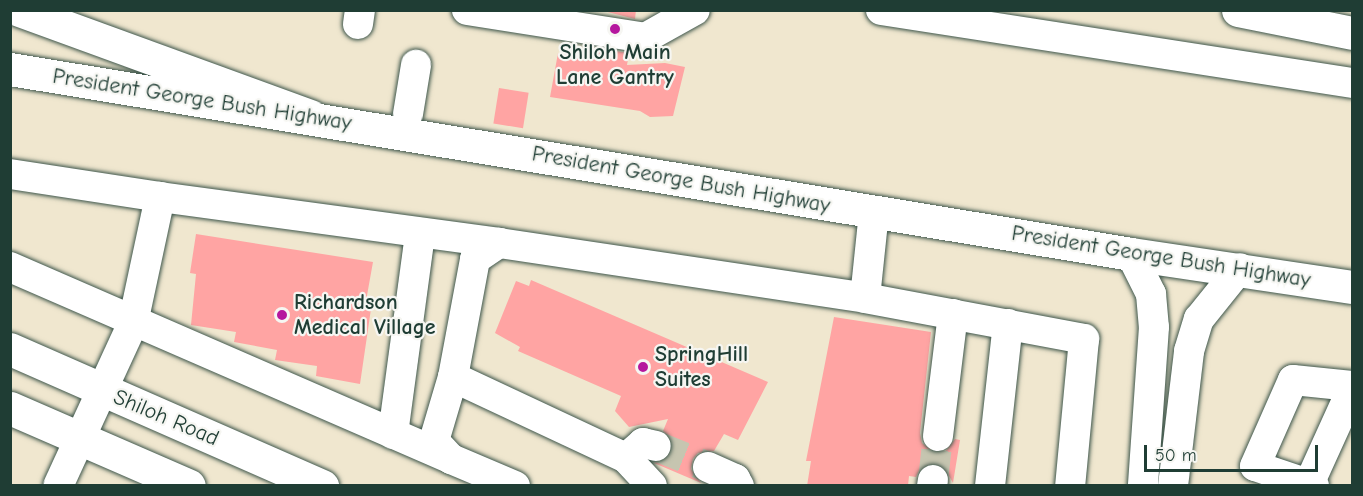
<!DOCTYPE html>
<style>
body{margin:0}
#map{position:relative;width:1363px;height:496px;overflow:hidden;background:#f0e7cf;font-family:"Comic Neue",sans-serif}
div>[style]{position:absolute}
.building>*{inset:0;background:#ffa4a3;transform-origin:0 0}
.minor-tunnel>*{height:30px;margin-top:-15px;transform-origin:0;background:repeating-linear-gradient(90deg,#c6c5b0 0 30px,transparent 0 45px)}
.roads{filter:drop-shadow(0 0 2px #3e564b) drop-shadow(0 0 2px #3e564b)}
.minor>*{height:30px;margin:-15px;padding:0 15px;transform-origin:15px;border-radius:15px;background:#fff}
.major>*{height:33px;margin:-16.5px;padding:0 16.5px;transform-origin:16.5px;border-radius:16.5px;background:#fff}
.highway>*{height:33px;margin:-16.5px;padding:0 16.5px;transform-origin:16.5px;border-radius:16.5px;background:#fff}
.dots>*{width:16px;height:16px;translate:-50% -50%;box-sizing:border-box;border:3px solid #f6f6f2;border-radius:50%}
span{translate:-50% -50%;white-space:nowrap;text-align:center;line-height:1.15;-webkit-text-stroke:4.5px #f6f6f2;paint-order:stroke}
.poi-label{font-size:22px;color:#1f3d34;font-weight:700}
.left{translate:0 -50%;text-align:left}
.street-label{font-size:22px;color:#1f3d34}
.frame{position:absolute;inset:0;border:12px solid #1f3d34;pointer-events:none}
.scale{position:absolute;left:1144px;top:445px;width:174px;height:27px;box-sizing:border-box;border:3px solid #1f3d34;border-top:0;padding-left:8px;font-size:18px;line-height:21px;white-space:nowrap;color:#1f3d34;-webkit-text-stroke:4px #f6f6f2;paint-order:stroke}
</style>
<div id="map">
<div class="building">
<i style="clip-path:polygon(600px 10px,636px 10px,635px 19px)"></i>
<i style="clip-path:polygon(595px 48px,629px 53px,627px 65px,665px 63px,685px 67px,673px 116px,650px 117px,640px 111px,550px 97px,558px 53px,593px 58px)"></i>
<i style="left:499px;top:88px;width:30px;height:36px;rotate:9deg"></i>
<i style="clip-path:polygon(196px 234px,373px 262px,366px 301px,372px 302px,360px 384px,316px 376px,317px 366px,275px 360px,277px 350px,234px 342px,236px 332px,191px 325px,196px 274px,190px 273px)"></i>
<i style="clip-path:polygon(531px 280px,768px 382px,738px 440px,724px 434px,714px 451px,698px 453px,693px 459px,691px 469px,701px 483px,654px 463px,668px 458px,673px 450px,672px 440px,663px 431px,668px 419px,629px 427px,615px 411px,621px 396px,518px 351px,520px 347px,495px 333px,516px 281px,529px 286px)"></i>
<i style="clip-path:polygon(834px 317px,931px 332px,920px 433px,922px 443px,935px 453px,945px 452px,955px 439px,960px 440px,953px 483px,944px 467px,935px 463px,920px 469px,916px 477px,909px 476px,908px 486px,807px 486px,811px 461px,806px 461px)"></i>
</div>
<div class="minor-tunnel">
<i style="left:656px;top:446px;width:56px;rotate:22deg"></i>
<i style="left:933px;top:480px;width:44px;rotate:-83.5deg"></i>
</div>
<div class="roads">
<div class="minor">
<i style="left:467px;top:10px;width:180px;rotate:8.9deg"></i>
<i style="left:645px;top:38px;width:57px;rotate:-29.2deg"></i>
<i style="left:881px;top:10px;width:477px;rotate:8.8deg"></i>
<i style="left:358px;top:24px;width:14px;rotate:-82deg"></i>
<i style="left:408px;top:114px;width:50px;rotate:-80.7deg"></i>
<i style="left:10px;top:174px;width:152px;rotate:8.7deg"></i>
<i style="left:160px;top:197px;width:129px;rotate:102.1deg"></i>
<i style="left:133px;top:323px;width:179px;rotate:114.7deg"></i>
<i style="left:160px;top:197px;width:342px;rotate:7.7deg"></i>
<i style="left:874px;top:212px;width:86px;rotate:96deg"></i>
<i style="left:865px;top:298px;width:223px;rotate:10.6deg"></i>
<i style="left:1084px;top:339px;width:148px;rotate:95.4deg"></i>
<i style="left:1131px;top:254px;width:45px;rotate:63.4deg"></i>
<i style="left:1151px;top:294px;width:33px;rotate:85deg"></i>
<i style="left:1154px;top:327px;width:159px;rotate:94deg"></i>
<i style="left:10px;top:267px;width:481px;rotate:23.5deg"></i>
<i style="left:453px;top:377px;width:191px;rotate:25.1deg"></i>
<i style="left:626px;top:458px;width:38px;rotate:47deg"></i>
<i style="left:393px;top:434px;width:203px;rotate:-82.3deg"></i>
<i style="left:938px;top:436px;width:123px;rotate:-83deg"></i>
<i style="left:626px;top:458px;width:23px;rotate:-41deg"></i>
<i style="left:643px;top:443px;width:13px;rotate:13deg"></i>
<i style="left:708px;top:467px;width:30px;rotate:24deg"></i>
<i style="left:735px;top:479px;width:8px;rotate:60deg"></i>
<i style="left:1309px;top:484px;width:104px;rotate:-65.6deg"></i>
<i style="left:515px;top:486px;width:69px;rotate:-157.1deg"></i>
<i style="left:451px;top:459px;width:25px;rotate:-133deg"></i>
<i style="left:434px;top:441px;width:67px;rotate:-73.5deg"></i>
<i style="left:453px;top:377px;width:120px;rotate:-79.4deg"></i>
<i style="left:475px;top:259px;width:29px;rotate:-34deg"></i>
<i style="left:499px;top:243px;width:370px;rotate:8.5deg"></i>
<i style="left:932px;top:486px;width:6px;rotate:-81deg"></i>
<i style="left:990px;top:486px;width:163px;rotate:-83.7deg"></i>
<i style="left:1173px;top:486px;width:136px;rotate:-83.2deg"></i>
<i style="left:1189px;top:351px;width:34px;rotate:-73deg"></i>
<i style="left:1199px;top:319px;width:65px;rotate:-51.2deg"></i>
<i style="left:1314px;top:486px;width:62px;rotate:-161.3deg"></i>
<i style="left:1255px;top:466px;width:94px;rotate:-66.2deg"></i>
<i style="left:1293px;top:380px;width:59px;rotate:5.8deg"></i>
</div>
<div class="major">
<i style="left:10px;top:69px;width:1136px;rotate:9.37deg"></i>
<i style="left:1131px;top:254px;width:223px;rotate:8.5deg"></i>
<i style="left:10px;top:349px;width:341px;rotate:23.7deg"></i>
<i style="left:10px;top:408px;width:195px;rotate:23.5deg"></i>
</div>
<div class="highway">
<i style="left:19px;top:10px;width:310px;rotate:20deg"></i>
<i style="left:1238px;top:10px;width:116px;rotate:11.4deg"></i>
</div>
</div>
<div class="dots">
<i style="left:615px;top:29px;background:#b5179e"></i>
<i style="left:282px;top:315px;background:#b5179e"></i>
<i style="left:643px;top:367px;background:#b5179e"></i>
</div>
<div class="poi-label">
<span style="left:615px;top:65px">Shiloh Main<br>Lane Gantry</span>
<span class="left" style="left:294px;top:315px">Richardson<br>Medical Village</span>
<span class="left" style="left:655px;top:367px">SpringHill<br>Suites</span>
</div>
<div class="street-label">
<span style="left:202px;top:100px;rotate:9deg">President George Bush Highway</span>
<span style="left:681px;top:180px;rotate:10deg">President George Bush Highway</span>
<span style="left:1161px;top:257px;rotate:9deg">President George Bush Highway</span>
<span style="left:166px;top:418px;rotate:23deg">Shiloh Road</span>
</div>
<div class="frame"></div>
<div class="scale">50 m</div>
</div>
